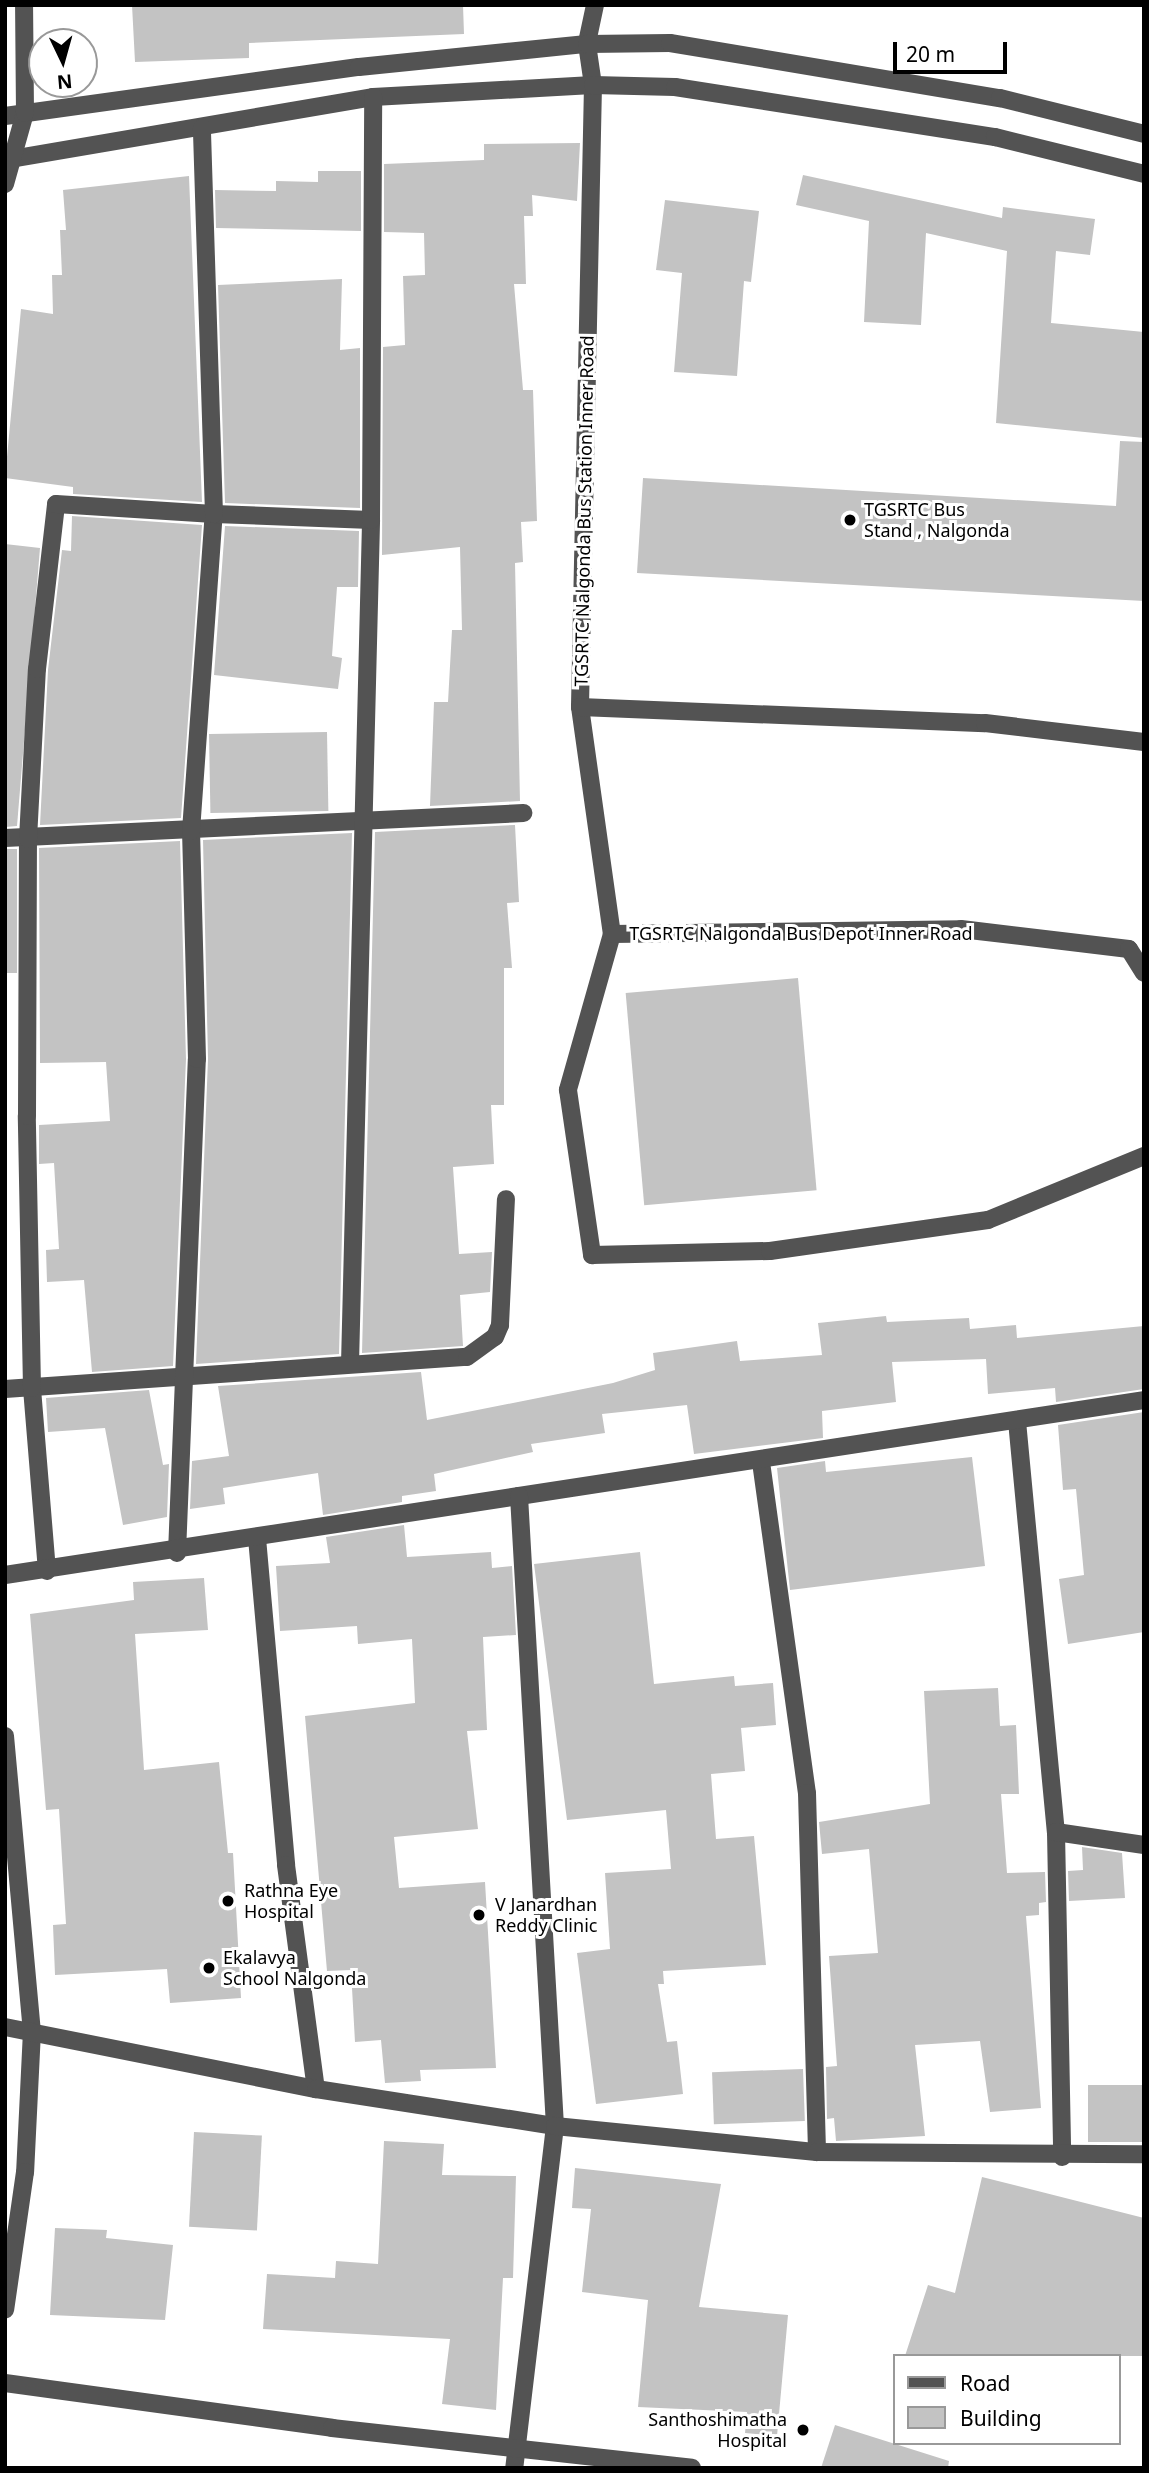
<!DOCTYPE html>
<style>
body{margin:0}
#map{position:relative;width:1149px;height:2473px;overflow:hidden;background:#fff;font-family:"Noto Sans",sans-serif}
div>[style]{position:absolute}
.building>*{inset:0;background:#c3c3c3;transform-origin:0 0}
.minor>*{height:18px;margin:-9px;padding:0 9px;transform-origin:9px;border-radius:9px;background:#535353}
.dots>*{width:19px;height:19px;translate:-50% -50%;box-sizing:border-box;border:4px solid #fff;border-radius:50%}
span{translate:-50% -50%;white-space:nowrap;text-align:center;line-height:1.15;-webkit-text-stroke:6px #fff;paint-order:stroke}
.poi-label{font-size:18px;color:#000}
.left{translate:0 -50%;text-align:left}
.right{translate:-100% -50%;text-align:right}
.street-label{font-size:18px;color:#000}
.frame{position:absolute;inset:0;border:7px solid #000;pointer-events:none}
.legend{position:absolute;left:893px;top:2354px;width:228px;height:91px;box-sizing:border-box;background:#fff;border:2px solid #999;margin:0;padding:9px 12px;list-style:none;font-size:21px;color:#000}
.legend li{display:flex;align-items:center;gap:14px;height:35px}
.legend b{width:35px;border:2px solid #999}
.north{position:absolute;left:28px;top:28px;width:70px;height:70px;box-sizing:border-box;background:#fff;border:2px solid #999;border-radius:50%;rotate:175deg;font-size:19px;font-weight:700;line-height:28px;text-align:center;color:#000}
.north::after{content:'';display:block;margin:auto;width:24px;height:32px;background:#000;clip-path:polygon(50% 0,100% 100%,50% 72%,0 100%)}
.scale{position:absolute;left:893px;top:42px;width:114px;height:32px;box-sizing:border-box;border:4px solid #000;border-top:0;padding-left:9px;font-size:21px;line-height:24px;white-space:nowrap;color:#000;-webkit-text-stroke:5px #fff;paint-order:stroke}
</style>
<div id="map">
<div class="building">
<i style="clip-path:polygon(132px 5px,463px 5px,464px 34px,249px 43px,249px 58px,135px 62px)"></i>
<i style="clip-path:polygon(580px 143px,577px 201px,532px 195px,533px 216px,524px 216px,526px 284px,514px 284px,523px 390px,533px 390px,537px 521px,521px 522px,523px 562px,515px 563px,520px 801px,430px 806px,434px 702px,448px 702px,452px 630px,462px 630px,460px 547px,382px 555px,383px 347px,405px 345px,403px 276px,425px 275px,424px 233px,384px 232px,384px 164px,484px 160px,484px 144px)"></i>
<i style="clip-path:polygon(318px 171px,361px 171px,361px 231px,216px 228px,215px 190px,276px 191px,276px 181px,318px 182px)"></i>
<i style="clip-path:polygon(803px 175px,1002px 218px,1003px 207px,1095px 219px,1090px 255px,1056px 251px,1051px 323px,1144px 332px,1144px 438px,996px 423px,1007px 251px,926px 233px,921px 325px,864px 322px,869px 221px,796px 205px)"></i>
<i style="clip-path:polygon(189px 176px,202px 502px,73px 494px,73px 487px,5px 478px,21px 309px,53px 314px,52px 275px,62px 275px,60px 230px,66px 230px,63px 190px)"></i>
<i style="clip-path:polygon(665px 200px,759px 211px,751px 282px,744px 281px,737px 376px,674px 372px,682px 273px,656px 270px)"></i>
<i style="clip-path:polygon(342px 279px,340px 350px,360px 348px,360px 508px,225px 503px,218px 285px)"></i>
<i style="clip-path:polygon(1120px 441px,1144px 442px,1144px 601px,637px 573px,643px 478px,1116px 506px)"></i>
<i style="clip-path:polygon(72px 516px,202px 525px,181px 818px,40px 825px,48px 670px,62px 550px,71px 551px)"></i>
<i style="clip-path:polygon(225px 526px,359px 531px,358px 587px,337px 587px,332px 656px,342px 658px,338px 689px,214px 675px)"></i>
<i style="clip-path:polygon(5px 544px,40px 548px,17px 826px,5px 827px)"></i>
<i style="left:327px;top:732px;width:79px;height:118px;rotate:89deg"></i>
<i style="clip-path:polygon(515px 825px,519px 902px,507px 903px,512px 968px,504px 968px,504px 1105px,491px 1105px,494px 1164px,453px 1167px,459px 1254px,492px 1252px,490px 1292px,460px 1295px,463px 1346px,362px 1353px,375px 832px)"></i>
<i style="clip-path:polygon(352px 833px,339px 1354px,196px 1364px,208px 1059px,203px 840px)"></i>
<i style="clip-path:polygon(180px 841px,186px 1059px,173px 1366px,92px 1372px,84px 1280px,47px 1282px,46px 1250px,59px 1249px,54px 1163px,39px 1164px,39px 1125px,110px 1121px,106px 1062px,40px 1063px,39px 848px)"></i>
<i style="left:5px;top:849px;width:12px;height:124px"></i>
<i style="left:798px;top:978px;width:213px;height:173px;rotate:85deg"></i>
<i style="clip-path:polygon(886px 1316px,887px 1322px,969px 1318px,970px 1329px,1016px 1325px,1017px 1338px,1144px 1326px,1144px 1389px,1056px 1402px,1055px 1388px,988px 1394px,986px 1359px,892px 1362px,896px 1402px,822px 1411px,823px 1438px,694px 1454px,687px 1405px,602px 1414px,605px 1433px,531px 1444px,533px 1452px,434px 1474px,436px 1491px,402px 1496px,402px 1502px,323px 1515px,318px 1473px,223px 1488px,225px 1504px,190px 1509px,192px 1461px,229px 1456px,218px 1386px,421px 1372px,427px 1420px,613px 1383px,655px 1370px,653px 1353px,737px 1341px,740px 1361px,822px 1355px,818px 1323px)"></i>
<i style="clip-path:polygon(149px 1390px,163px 1465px,169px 1464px,167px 1517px,123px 1525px,105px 1428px,48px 1432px,46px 1398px)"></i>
<i style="clip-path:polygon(1144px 1412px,1144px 1632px,1068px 1644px,1059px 1579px,1084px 1575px,1076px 1489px,1063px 1490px,1058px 1425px)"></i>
<i style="clip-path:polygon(972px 1457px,985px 1566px,790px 1590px,777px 1468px,825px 1461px,826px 1472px)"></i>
<i style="clip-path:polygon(404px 1525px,407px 1557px,491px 1552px,492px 1568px,512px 1566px,516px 1635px,483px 1637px,487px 1730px,467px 1731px,478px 1829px,394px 1837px,399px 1888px,485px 1882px,496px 2068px,420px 2070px,421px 2081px,385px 2083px,381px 2040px,355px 2042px,351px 1970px,327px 1971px,305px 1716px,415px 1703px,412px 1639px,358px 1644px,357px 1626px,280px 1631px,276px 1566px,330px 1563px,326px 1537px)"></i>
<i style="clip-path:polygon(640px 1552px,654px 1684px,734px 1676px,735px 1686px,773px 1683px,776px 1725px,741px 1728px,745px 1771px,711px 1774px,716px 1839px,754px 1836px,766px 1965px,663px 1971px,664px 1984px,658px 1984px,667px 2042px,677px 2041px,683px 2094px,596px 2104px,577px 1953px,610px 1949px,605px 1873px,671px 1869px,666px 1810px,567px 1820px,534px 1564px)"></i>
<i style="clip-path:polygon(204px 1578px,208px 1630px,135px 1634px,144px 1770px,219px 1762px,228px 1853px,233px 1853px,241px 1998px,170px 2003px,167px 1969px,55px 1975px,53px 1925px,66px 1924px,59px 1809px,46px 1810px,30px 1614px,134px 1600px,133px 1582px)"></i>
<i style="clip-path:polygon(998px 1688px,1000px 1726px,1016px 1725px,1019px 1794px,1001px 1794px,1007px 1873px,1045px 1872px,1046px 1902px,1039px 1903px,1039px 1915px,1026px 1916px,1041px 2108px,990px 2112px,980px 2041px,915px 2045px,925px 2136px,836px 2141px,834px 2118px,827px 2119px,826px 2067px,837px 2066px,829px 1956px,878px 1953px,869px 1849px,822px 1854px,819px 1822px,930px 1804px,924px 1691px)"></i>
<i style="clip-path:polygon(1082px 1847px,1122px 1853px,1125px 1898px,1069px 1901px,1068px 1871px,1083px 1870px)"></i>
<i style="left:803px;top:2069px;width:52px;height:91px;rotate:88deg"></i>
<i style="left:1144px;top:2085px;width:57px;height:56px;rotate:90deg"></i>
<i style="left:194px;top:2132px;width:68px;height:95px;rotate:3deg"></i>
<i style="clip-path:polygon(384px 2141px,444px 2144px,442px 2175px,516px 2176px,513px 2278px,503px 2278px,496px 2410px,442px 2404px,450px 2339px,263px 2329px,267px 2274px,335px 2278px,336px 2261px,378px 2264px)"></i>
<i style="clip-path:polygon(575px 2168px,721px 2184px,699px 2307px,788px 2315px,777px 2436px,745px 2433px,747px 2412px,638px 2407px,648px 2300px,582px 2292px,591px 2209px,572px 2208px)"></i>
<i style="clip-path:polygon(982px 2177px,1144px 2218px,1144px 2356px,905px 2356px,928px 2285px,955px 2293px)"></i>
<i style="clip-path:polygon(55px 2228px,107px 2230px,106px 2238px,173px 2245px,165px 2320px,50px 2315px)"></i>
<i style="clip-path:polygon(835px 2425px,949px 2461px,948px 2468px,821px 2468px)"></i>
</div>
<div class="minor">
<i style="left:595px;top:5px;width:40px;rotate:102deg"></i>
<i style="left:587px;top:44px;width:41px;rotate:81.7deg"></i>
<i style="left:593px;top:85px;width:622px;rotate:91.2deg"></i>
<i style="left:580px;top:707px;width:229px;rotate:82deg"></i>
<i style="left:612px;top:934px;width:162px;rotate:105.8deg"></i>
<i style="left:568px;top:1090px;width:167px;rotate:81.7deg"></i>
<i style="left:592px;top:1255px;width:178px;rotate:-1.3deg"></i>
<i style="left:770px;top:1251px;width:220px;rotate:-8.1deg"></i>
<i style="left:988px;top:1220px;width:169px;rotate:-22.3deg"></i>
<i style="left:5px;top:116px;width:357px;rotate:-7.9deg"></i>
<i style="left:359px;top:67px;width:229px;rotate:-5.8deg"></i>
<i style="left:587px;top:44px;width:83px;rotate:-0.7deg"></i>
<i style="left:670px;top:43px;width:335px;rotate:9.5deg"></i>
<i style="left:1000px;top:98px;width:148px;rotate:14deg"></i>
<i style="left:5px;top:160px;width:373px;rotate:-9.7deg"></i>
<i style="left:373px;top:97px;width:220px;rotate:-3.1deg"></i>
<i style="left:593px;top:85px;width:82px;rotate:1.4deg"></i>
<i style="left:675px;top:87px;width:324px;rotate:8.9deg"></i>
<i style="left:995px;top:137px;width:154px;rotate:13.9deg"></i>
<i style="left:5px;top:184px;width:74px;rotate:-74.3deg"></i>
<i style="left:25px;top:113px;width:108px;rotate:-90.5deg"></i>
<i style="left:580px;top:707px;width:405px;rotate:2.3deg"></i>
<i style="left:985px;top:723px;width:160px;rotate:6.8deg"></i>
<i style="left:5px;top:838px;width:519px;rotate:-2.76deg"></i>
<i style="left:612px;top:934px;width:349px;rotate:-0.8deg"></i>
<i style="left:961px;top:929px;width:169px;rotate:6.8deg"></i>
<i style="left:1129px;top:949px;width:28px;rotate:58deg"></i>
<i style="left:350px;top:1364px;width:844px;rotate:-88.57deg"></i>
<i style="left:5px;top:1389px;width:463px;rotate:-4deg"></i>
<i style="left:467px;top:1357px;width:34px;rotate:-36deg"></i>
<i style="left:495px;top:1337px;width:13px;rotate:-67deg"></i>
<i style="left:500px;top:1325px;width:126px;rotate:-87.3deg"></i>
<i style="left:1017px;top:1421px;width:413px;rotate:84.6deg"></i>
<i style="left:1056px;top:1832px;width:325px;rotate:88.9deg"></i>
<i style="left:761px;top:1462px;width:334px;rotate:82.1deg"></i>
<i style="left:807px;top:1793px;width:359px;rotate:88.4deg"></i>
<i style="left:519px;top:1496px;width:632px;rotate:-8.73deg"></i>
<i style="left:257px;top:1538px;width:328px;rotate:84.9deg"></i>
<i style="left:286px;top:1865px;width:226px;rotate:82.4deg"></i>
<i style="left:177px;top:1553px;width:494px;rotate:-87.7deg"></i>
<i style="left:197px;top:1059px;width:228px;rotate:-91.5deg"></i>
<i style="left:191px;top:831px;width:318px;rotate:-85.9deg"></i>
<i style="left:214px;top:514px;width:157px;rotate:2.2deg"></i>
<i style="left:371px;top:520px;width:423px;rotate:-89.7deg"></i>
<i style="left:47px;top:1571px;width:184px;rotate:-94.7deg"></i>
<i style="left:32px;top:1388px;width:272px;rotate:-91.1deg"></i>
<i style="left:27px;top:1116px;width:277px;rotate:-89.8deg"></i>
<i style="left:28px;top:839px;width:170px;rotate:-87deg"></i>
<i style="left:37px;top:669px;width:166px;rotate:-83.4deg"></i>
<i style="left:56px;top:504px;width:158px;rotate:3.6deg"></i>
<i style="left:214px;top:514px;width:386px;rotate:-91.8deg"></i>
<i style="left:5px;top:1575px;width:520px;rotate:-8.74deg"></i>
<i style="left:519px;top:1496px;width:631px;rotate:86.73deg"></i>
<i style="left:555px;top:2126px;width:344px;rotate:96.8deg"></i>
<i style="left:5px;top:1736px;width:296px;rotate:84.8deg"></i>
<i style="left:32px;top:2031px;width:141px;rotate:92.8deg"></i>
<i style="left:25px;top:2172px;width:139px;rotate:98.2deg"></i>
<i style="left:1056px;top:1832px;width:89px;rotate:8.4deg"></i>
<i style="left:5px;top:2027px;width:317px;rotate:11.3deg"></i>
<i style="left:316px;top:2089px;width:242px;rotate:8.8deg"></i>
<i style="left:555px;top:2126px;width:263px;rotate:5.7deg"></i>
<i style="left:817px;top:2152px;width:327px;rotate:0.4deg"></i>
<i style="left:5px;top:2383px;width:330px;rotate:7.8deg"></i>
<i style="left:332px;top:2428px;width:362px;rotate:6.3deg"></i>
</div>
<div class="dots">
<i style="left:850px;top:520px;background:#000"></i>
<i style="left:228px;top:1901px;background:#000"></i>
<i style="left:479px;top:1915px;background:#000"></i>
<i style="left:209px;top:1968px;background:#000"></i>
<i style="left:803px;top:2430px;background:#000"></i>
</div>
<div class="poi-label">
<span class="left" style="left:864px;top:520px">TGSRTC Bus<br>Stand , Nalgonda</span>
<span class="left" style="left:244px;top:1901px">Rathna Eye<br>Hospital</span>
<span class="left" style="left:495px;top:1915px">V Janardhan<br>Reddy Clinic</span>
<span class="left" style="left:223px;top:1968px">Ekalavya<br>School Nalgonda</span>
<span class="right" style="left:787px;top:2430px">Santhoshimatha<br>Hospital</span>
</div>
<div class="street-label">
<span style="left:584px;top:511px;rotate:-89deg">TGSRTC Nalgonda Bus Station Inner Road</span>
<span style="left:801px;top:933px">TGSRTC Nalgonda Bus Depot Inner Road</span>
</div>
<div class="frame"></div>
<ul class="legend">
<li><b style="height:9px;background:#535353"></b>Road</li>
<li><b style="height:19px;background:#c3c3c3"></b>Building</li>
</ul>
<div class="north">N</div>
<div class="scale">20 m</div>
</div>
